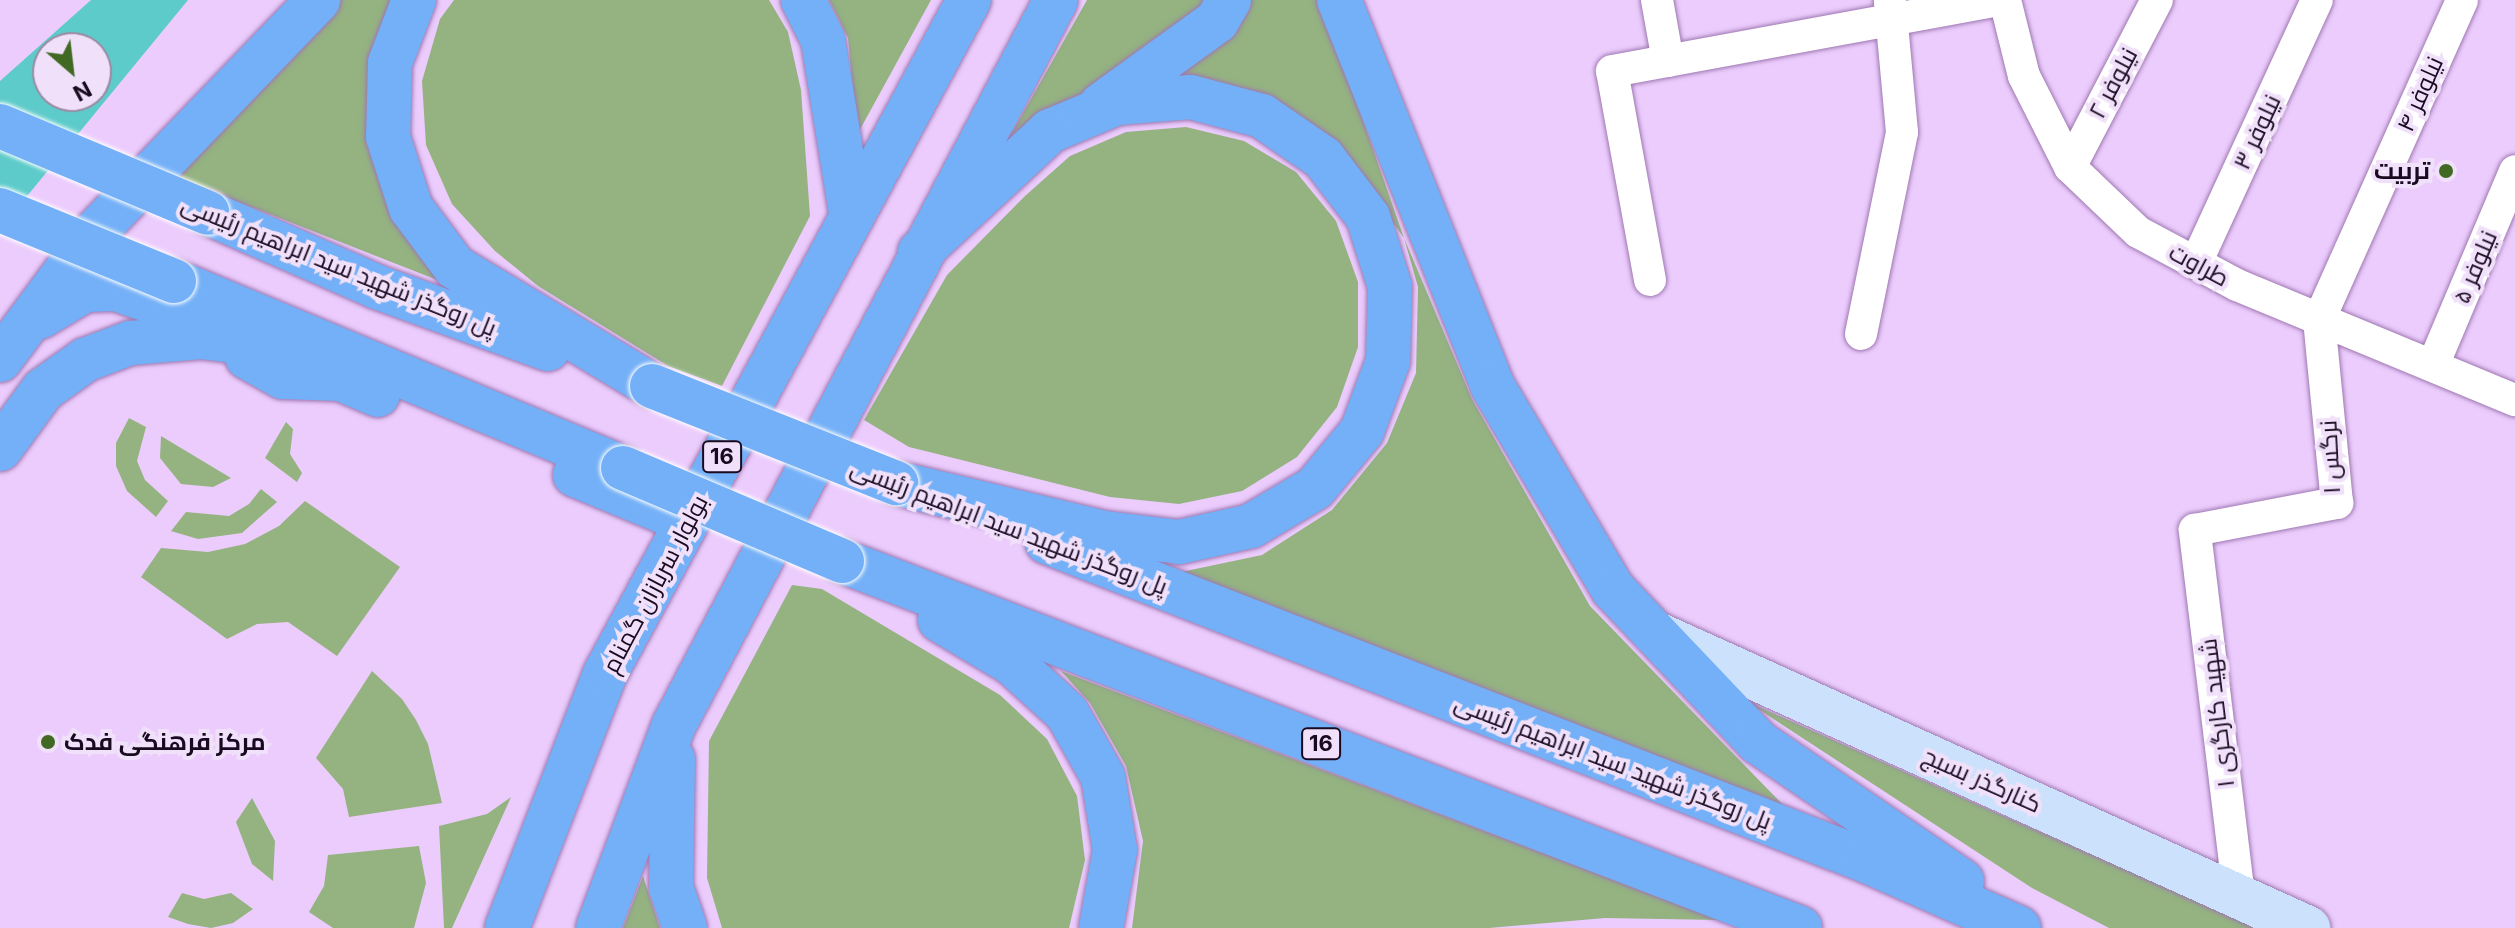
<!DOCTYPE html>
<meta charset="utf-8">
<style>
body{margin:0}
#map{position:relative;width:2515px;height:928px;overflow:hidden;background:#ecccfd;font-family:Inter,Cairo,sans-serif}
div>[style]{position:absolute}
.green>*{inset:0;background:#94b381}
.water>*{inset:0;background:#5dcbca}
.roads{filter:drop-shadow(0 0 2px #9e78b1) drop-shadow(0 0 2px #9e78b1)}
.minor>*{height:32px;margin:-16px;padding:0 16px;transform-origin:16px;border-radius:16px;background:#fff}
.secondary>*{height:44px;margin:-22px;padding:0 22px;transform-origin:22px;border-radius:22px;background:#cbe1fc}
.trunk>*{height:44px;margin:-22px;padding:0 22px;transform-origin:22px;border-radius:22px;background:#74b0f7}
.bridges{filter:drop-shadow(0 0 2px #fff) drop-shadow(0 0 2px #fff)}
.trunk-bridge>*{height:44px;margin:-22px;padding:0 22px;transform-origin:22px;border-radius:22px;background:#74b0f7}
.dots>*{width:22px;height:22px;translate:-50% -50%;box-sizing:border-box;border:4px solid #f0e0f9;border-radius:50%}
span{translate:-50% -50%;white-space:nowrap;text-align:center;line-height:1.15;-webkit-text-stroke:8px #f0e0f9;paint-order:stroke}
.shield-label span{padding:2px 6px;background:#f0e0f9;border:2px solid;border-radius:6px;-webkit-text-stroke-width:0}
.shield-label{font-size:22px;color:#190a20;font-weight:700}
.street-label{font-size:24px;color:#190a20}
.poi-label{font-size:24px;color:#190a20;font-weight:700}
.right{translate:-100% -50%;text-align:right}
.left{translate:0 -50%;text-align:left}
.north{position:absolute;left:32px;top:32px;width:80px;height:80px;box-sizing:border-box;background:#f0e0f9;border:2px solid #9a8aa2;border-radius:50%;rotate:152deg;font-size:22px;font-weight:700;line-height:32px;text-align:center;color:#190a20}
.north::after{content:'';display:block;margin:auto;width:28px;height:36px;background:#416924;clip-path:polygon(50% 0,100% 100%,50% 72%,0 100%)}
</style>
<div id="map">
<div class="green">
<i style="clip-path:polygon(333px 0,397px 0,376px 55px,450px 285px,167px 174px)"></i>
<i style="clip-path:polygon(454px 0,769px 0,788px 32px,801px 90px,810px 216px,722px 386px,668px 366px,538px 286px,495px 251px,452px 204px,426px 145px,422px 81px,440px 19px)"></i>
<i style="clip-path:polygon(829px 0,931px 0,857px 135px,848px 38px)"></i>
<i style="clip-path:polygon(1087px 0,1321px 0,1404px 238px,1472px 399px,1590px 606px,1785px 807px,1181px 572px,1262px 555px,1332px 510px,1387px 443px,1416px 373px,1418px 287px,1404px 238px,1334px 142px,1193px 80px,1002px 150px)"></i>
<i style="clip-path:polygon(1186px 127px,1244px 141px,1296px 172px,1336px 221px,1358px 282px,1358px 347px,1337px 407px,1297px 457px,1242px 491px,1179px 504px,1110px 497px,909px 447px,864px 420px,947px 275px,1025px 196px,1070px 156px,1126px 132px)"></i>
<i style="clip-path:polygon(129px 418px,146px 427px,137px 461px,145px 480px,168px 501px,156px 517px,127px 491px,116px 466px,116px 443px)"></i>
<i style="clip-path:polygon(286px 422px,293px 429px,290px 454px,302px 473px,297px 482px,265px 458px)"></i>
<i style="clip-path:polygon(161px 436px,231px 478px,213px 487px,181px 484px,160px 458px)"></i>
<i style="clip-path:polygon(261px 489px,277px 502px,242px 533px,198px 539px,171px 531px,186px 512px,229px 516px,249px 504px)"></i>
<i style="clip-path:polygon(305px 501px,400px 567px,337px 656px,288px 622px,257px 624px,227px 639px,141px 577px,161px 548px,208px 552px,245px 544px,279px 526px)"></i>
<i style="clip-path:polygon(792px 585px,822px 589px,1000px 695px,1047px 739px,1077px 796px,1085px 860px,1069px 928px,722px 928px,707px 878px,709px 741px)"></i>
<i style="clip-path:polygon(372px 671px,402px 699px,416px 720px,428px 744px,442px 803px,349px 817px,343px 789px,316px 758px)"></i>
<i style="clip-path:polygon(1061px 671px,1720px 920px,1605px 918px,1489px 928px,1132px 928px,1143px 841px,1126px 766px,1090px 703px)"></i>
<i style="clip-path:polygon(1746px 701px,1997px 813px,2260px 928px,2109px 928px,2032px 888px)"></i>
<i style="clip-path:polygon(511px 797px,452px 928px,444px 928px,439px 826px,487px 814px)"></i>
<i style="clip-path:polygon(252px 798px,275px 841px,273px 881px,252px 864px,236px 822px)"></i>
<i style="clip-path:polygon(419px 846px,426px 883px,414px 928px,333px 928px,309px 912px,324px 886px,328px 855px)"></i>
<i style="clip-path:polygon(643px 876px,660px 928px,623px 928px)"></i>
<i style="clip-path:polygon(182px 893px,204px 899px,231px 893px,253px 909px,233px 923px,211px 928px,188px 924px,168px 917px)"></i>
</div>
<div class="water">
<i style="clip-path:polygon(evenodd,91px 0,188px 0,0 229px,0 81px,91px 0,48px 48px,96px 48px,96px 96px,48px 96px,48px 48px)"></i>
</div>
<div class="roads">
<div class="minor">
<i style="left:1657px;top:0;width:62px;rotate:79.8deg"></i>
<i style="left:2005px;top:0;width:78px;rotate:76deg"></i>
<i style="left:2024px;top:76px;width:102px;rotate:63.2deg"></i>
<i style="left:2070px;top:167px;width:94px;rotate:43.7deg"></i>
<i style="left:2138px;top:232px;width:112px;rotate:28.2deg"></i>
<i style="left:2237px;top:285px;width:301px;rotate:22.5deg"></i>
<i style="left:2070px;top:167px;width:188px;rotate:-62.5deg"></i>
<i style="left:2196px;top:263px;width:289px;rotate:-65.3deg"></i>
<i style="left:1650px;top:280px;width:212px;rotate:-100.3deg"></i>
<i style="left:1612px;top:71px;width:394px;rotate:-10.4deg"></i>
<i style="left:1861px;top:334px;width:206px;rotate:-78.5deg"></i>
<i style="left:1902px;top:132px;width:131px;rotate:-95.3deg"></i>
<i style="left:2434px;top:363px;width:208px;rotate:-67.1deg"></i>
<i style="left:2239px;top:896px;width:369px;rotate:-96.9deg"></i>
<i style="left:2195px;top:530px;width:145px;rotate:-10.8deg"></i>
<i style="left:2337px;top:503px;width:184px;rotate:-95.6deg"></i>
<i style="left:2319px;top:320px;width:350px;rotate:-65.9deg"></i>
</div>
<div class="secondary">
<i style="left:1655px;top:633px;width:717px;rotate:24.31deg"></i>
</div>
<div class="trunk">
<i style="left:414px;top:0;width:67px;rotate:110.9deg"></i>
<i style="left:390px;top:63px;width:74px;rotate:91.5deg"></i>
<i style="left:388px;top:137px;width:75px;rotate:72.1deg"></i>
<i style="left:411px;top:208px;width:74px;rotate:53.3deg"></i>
<i style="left:455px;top:267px;width:230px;rotate:31.1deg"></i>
<i style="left:803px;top:0;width:45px;rotate:63.4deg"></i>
<i style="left:823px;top:40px;width:175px;rotate:80.8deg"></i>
<i style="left:1339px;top:0;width:417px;rotate:68.3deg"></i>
<i style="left:1493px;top:387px;width:235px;rotate:59.3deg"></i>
<i style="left:1613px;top:589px;width:211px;rotate:46.5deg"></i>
<i style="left:1758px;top:742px;width:247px;rotate:34.3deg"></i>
<i style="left:1101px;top:105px;width:143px;rotate:-35.9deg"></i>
<i style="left:1217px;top:21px;width:24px;rotate:-60deg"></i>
<i style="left:208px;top:213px;width:184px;rotate:23.6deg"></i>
<i style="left:377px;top:287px;width:182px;rotate:19.9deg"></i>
<i style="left:174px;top:281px;width:486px;rotate:22.6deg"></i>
<i style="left:40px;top:317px;width:52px;rotate:-31deg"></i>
<i style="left:85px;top:290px;width:31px;rotate:-2deg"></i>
<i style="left:116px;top:289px;width:91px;rotate:19.2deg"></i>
<i style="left:247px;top:357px;width:41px;rotate:29.1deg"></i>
<i style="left:283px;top:377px;width:58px;rotate:2deg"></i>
<i style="left:341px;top:379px;width:40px;rotate:23.4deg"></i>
<i style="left:0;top:360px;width:159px;rotate:-53.4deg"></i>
<i style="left:95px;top:232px;width:322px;rotate:-46.1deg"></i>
<i style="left:0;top:449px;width:73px;rotate:-53.9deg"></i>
<i style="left:43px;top:390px;width:52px;rotate:-35.5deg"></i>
<i style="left:85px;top:360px;width:48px;rotate:-20.7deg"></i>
<i style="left:130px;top:343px;width:71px;rotate:-4.8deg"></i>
<i style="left:201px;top:337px;width:82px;rotate:7deg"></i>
<i style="left:575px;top:475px;width:102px;rotate:22.5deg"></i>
<i style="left:669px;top:514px;width:31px;rotate:-21deg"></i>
<i style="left:896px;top:483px;width:215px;rotate:13.5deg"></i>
<i style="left:1105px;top:533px;width:75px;rotate:6.9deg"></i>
<i style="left:1179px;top:542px;width:74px;rotate:-12.5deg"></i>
<i style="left:1251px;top:526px;width:74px;rotate:-30.7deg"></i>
<i style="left:1315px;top:488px;width:74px;rotate:-50.5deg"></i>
<i style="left:1362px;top:431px;width:75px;rotate:-69.6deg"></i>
<i style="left:1388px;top:361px;width:74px;rotate:-88.5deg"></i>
<i style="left:1390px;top:287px;width:73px;rotate:-107.4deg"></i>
<i style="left:1368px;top:217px;width:74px;rotate:-127.3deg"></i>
<i style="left:1323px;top:158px;width:74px;rotate:-145.5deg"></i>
<i style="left:1262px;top:116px;width:74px;rotate:-165.2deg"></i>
<i style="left:1190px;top:97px;width:73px;rotate:175.3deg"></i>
<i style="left:1117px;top:103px;width:73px;rotate:157.3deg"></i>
<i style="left:1050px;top:131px;width:178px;rotate:137.1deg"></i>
<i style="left:1047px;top:542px;width:880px;rotate:21.26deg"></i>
<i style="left:1867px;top:861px;width:166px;rotate:23.8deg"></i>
<i style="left:842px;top:561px;width:1026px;rotate:20.96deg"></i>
<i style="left:940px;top:620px;width:84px;rotate:30.8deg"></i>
<i style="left:1012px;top:663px;width:74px;rotate:42.3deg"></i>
<i style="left:1067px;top:713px;width:73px;rotate:60.6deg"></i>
<i style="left:1103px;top:777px;width:74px;rotate:80.7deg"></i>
<i style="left:1115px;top:850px;width:79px;rotate:100.2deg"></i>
<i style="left:673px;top:759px;width:128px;rotate:90.9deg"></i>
<i style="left:671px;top:887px;width:43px;rotate:71.1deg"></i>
<i style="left:507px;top:928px;width:272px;rotate:-68.9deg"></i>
<i style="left:605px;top:674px;width:766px;rotate:-61.63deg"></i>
<i style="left:598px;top:928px;width:217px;rotate:-69.5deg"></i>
<i style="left:674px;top:725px;width:819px;rotate:-62.22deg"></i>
</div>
</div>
<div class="bridges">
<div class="trunk-bridge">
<i style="left:0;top:126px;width:225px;rotate:22.7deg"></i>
<i style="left:0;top:210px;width:188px;rotate:22.2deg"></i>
<i style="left:652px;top:386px;width:263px;rotate:21.7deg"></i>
<i style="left:623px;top:468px;width:238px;rotate:23deg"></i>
</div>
</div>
<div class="dots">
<i style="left:2446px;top:171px;background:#416924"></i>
<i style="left:48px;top:742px;background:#416924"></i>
</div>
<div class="shield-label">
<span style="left:722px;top:457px">16</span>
<span style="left:1321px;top:744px">16</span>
</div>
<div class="street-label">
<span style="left:2113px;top:83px;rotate:-62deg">نیلوفر ۲</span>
<span style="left:2420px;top:94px;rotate:-66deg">نیلوفر ۴</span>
<span style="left:2257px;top:132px;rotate:-65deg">نیلوفر ۳</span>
<span style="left:2199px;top:265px;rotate:28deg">طراوت</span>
<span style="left:339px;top:266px;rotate:22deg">پل روگذر شهید سید ابراهیم رئیسی</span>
<span style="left:2475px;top:267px;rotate:-67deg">نیلوفر ۵</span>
<span style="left:2330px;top:457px;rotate:-93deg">نرگس ۱</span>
<span style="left:1009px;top:527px;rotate:21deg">پل روگذر شهید سید ابراهیم رئیسی</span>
<span style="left:655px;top:584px;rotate:-62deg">بولوار سربازان گمنام</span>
<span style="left:2217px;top:713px;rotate:-97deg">شهید کارگری ۱</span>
<span style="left:1613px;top:762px;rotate:21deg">پل روگذر شهید سید ابراهیم رئیسی</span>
<span style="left:1982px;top:780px;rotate:24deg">کنارگذر بسیج</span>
</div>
<div class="poi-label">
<span class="right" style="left:2430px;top:171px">تربیت</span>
<span class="left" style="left:64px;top:742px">مرکز فرهنگی فدک</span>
</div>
<div class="north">N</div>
</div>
